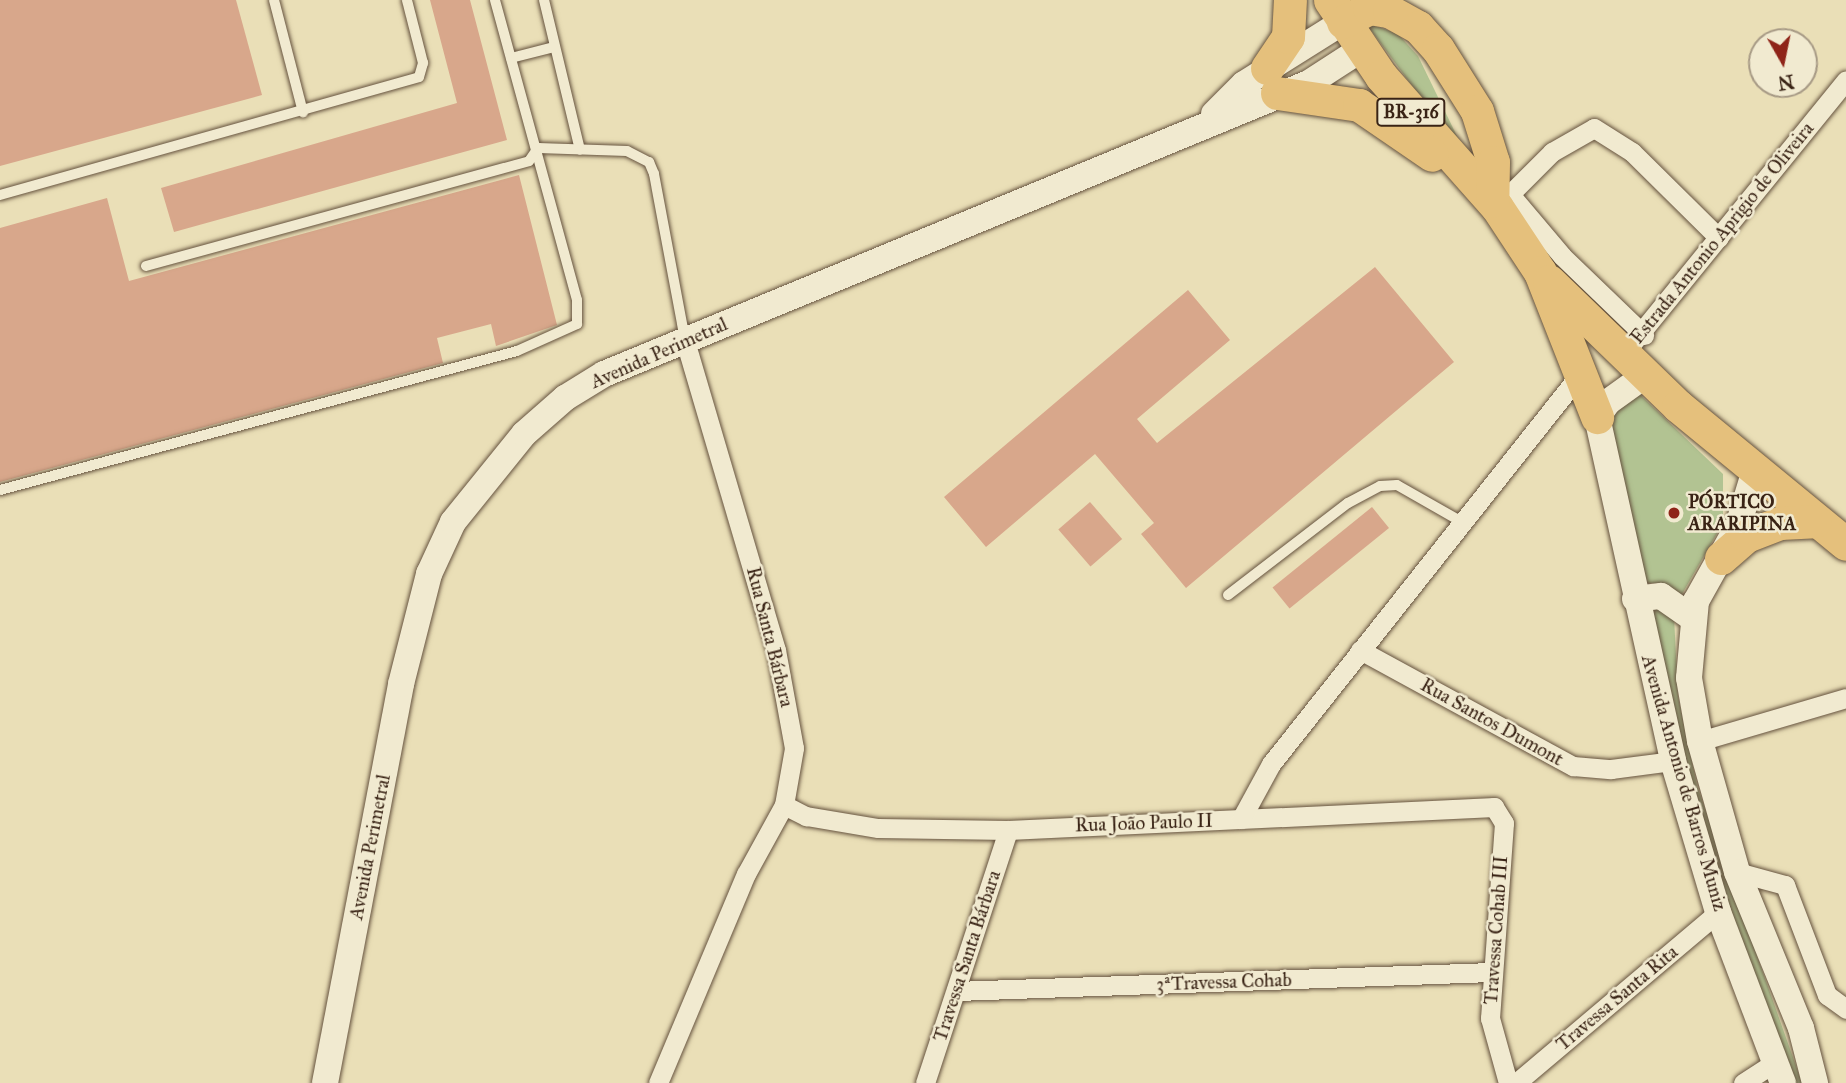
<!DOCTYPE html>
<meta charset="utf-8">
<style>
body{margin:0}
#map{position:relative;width:1846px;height:1083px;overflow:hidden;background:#eadfb7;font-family:"IM FELL Great Primer",serif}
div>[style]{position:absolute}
.green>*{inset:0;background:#b2c392}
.building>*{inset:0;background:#d8a78b;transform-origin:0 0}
.roads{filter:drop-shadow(0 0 2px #65523e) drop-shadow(0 0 2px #65523e)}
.lane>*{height:10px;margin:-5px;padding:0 5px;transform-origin:5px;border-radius:5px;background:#f1ead0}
.street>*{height:19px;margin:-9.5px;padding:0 9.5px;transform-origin:9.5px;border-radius:9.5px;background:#f1ead0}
.secondary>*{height:26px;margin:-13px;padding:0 13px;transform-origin:13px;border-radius:13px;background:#f1ead0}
.highway>*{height:33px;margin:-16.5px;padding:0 16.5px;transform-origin:16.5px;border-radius:16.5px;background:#e5c07c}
.dots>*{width:19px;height:19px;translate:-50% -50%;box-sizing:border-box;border:4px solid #f1ead0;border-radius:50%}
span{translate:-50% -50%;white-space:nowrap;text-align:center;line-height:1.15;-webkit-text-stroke:5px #f1ead0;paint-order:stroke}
.shield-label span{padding:2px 5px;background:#f1ead0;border:2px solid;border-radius:5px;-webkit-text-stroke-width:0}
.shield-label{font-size:18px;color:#392315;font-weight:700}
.street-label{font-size:19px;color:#392315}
.poi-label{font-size:19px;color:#392315;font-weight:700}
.left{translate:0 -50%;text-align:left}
.north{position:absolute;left:1748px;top:28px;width:70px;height:70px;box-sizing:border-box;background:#f1ead0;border:2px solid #a79a85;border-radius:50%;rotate:171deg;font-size:19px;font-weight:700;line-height:28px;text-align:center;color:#392315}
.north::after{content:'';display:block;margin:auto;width:24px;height:32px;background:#8f2418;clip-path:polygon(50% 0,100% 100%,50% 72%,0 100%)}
</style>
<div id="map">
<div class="green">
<i style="clip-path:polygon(1365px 22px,1398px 34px,1418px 56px,1472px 167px)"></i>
<i style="clip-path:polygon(1633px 388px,1723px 474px,1723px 523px,1678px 601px,1659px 583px,1640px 583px,1606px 416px)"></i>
<i style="clip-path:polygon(1647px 604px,1674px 616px,1678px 696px,1697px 786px,1802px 1083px,1791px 1083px,1713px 869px)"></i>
</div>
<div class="building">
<i style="clip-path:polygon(0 0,236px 0,262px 95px,0 166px)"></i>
<i style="clip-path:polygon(430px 0,470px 0,507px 140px,174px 232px,161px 188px,457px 103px)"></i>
<i style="clip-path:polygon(519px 175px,557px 325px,496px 346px,491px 324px,437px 338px,443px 363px,0 482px,0 228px,107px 198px,129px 281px)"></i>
<i style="clip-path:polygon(1375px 267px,1454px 362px,1186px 588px,1141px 534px,1154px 523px,1095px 454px,986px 547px,944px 497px,1188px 290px,1230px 340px,1137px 419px,1157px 443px)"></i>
<i style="left:1090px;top:502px;width:49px;height:42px;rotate:49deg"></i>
<i style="left:1372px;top:507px;width:27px;height:128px;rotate:51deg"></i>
</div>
<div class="roads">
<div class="lane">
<i style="left:274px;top:0;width:116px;rotate:75.5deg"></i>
<i style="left:544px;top:0;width:154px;rotate:76.5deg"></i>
<i style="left:511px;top:58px;width:44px;rotate:-14.3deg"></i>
<i style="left:0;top:195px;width:435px;rotate:-15.7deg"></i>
<i style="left:419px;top:77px;width:15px;rotate:-74deg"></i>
<i style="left:423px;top:63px;width:65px;rotate:-104.3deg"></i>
<i style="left:146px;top:266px;width:397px;rotate:-15.3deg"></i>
<i style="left:529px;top:161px;width:16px;rotate:-55deg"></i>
<i style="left:538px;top:148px;width:89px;rotate:1.9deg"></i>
<i style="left:627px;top:151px;width:25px;rotate:27deg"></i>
<i style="left:649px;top:162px;width:13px;rotate:67deg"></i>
<i style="left:654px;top:174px;width:169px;rotate:79.4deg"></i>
<i style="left:0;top:490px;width:535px;rotate:-15.05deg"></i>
<i style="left:517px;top:351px;width:66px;rotate:-24.2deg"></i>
<i style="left:577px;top:324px;width:24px;rotate:-90deg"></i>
<i style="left:577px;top:300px;width:311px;rotate:-105.3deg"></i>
<i style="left:1228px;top:595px;width:151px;rotate:-37.5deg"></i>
<i style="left:1348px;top:503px;width:36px;rotate:-28deg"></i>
<i style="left:1380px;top:486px;width:17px;rotate:-3deg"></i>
<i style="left:1397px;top:485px;width:75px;rotate:29.6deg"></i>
</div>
<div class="street">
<i style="left:1509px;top:193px;width:82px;rotate:49.9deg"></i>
<i style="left:1562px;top:256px;width:114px;rotate:43.9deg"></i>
<i style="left:1497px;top:207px;width:78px;rotate:-45deg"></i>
<i style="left:1552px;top:152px;width:48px;rotate:-29.7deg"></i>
<i style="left:1594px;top:128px;width:45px;rotate:32.3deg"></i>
<i style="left:1632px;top:152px;width:122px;rotate:44.7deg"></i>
<i style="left:1625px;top:352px;width:350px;rotate:-50.9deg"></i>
<i style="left:1360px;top:650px;width:243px;rotate:28.6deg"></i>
<i style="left:1573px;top:766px;width:38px;rotate:5deg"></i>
<i style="left:1611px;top:769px;width:63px;rotate:-7.4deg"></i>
<i style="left:1700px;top:741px;width:152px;rotate:-16.4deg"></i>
<i style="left:784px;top:805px;width:25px;rotate:27deg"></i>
<i style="left:806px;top:816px;width:73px;rotate:9.5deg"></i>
<i style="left:878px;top:828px;width:130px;rotate:0.9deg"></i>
<i style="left:1008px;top:830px;width:487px;rotate:-2.7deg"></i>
<i style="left:1494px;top:807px;width:19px;rotate:58deg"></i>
<i style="left:1504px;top:823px;width:196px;rotate:94.1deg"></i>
<i style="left:1490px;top:1018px;width:67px;rotate:74.5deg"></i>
<i style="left:1241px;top:819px;width:63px;rotate:-61.4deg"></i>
<i style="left:1271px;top:764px;width:499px;rotate:-51.6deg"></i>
<i style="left:1737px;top:872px;width:50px;rotate:15.2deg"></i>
<i style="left:1785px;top:885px;width:118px;rotate:69.1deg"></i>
<i style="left:1827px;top:995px;width:24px;rotate:36deg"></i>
<i style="left:956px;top:991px;width:535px;rotate:-2.03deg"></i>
<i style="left:658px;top:1083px;width:227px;rotate:-67.2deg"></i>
<i style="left:746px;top:874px;width:79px;rotate:-61.2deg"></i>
<i style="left:784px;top:805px;width:58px;rotate:-80deg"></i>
<i style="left:794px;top:748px;width:100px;rotate:-100.4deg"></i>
<i style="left:776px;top:650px;width:323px;rotate:-106.4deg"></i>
<i style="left:925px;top:1083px;width:266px;rotate:-71.8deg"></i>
<i style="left:1516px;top:1083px;width:265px;rotate:-40.2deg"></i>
<i style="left:1743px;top:1083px;width:40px;rotate:-32.9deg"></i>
</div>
<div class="secondary">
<i style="left:1214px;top:114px;width:42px;rotate:-45deg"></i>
<i style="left:1244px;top:84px;width:117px;rotate:-32.1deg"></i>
<i style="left:1647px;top:374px;width:48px;rotate:144.3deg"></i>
<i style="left:1608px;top:402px;width:19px;rotate:126deg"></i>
<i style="left:1597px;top:417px;width:352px;rotate:77.5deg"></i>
<i style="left:1673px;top:761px;width:158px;rotate:73.4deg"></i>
<i style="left:1718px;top:912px;width:183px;rotate:69.2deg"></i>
<i style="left:1755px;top:470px;width:59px;rotate:106.9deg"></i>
<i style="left:1738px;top:526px;width:86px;rotate:119.2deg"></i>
<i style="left:1696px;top:601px;width:77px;rotate:95.2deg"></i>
<i style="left:1689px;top:678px;width:64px;rotate:80.1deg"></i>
<i style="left:1700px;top:741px;width:136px;rotate:74.2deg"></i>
<i style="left:1737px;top:872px;width:169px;rotate:67.7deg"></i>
<i style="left:1801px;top:1028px;width:57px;rotate:75.7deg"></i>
<i style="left:1635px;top:599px;width:26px;rotate:-7deg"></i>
<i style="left:1661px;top:596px;width:38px;rotate:35deg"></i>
<i style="left:325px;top:1083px;width:406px;rotate:-79.2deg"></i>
<i style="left:401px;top:684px;width:114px;rotate:-75.7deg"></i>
<i style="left:429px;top:574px;width:57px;rotate:-65.2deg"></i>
<i style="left:453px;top:522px;width:113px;rotate:-51.1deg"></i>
<i style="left:524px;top:434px;width:55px;rotate:-41.3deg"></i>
<i style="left:565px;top:398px;width:46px;rotate:-31.6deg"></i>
<i style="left:604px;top:374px;width:763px;rotate:-22.43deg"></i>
<i style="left:1309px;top:83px;width:64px;rotate:-32.9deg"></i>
</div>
<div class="highway">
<i style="left:1330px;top:0;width:92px;rotate:56.1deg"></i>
<i style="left:1381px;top:76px;width:175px;rotate:48.5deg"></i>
<i style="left:1497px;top:207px;width:78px;rotate:56.5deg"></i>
<i style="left:1540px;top:272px;width:156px;rotate:68.5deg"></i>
<i style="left:1343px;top:22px;width:30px;rotate:-28deg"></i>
<i style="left:1369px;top:8px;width:20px;rotate:9deg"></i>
<i style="left:1389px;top:11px;width:33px;rotate:29deg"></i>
<i style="left:1418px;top:27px;width:30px;rotate:48deg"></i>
<i style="left:1438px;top:49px;width:73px;rotate:57.8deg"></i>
<i style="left:1477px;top:111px;width:53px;rotate:72.6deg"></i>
<i style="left:1493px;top:162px;width:39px;rotate:91deg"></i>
<i style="left:1267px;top:68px;width:37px;rotate:-56deg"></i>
<i style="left:1288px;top:37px;width:37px;rotate:-87deg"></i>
<i style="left:1277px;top:93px;width:83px;rotate:8.3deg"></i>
<i style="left:1359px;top:105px;width:88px;rotate:34.4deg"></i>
<i style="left:1549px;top:281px;width:180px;rotate:44.1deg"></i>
<i style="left:1678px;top:406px;width:217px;rotate:39.4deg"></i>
<i style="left:1721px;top:558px;width:33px;rotate:-41deg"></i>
<i style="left:1746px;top:536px;width:36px;rotate:-21deg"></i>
<i style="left:1780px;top:523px;width:35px;rotate:-3deg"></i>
</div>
</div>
<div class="dots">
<i style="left:1674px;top:513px;background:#8f2418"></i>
</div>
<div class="shield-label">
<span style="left:1411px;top:112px">BR-316</span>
</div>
<div class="street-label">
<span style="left:1722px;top:233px;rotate:-51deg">Estrada Antonio Aprigio de Oliveira</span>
<span style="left:659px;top:353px;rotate:-24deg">Avenida Perimetral</span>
<span style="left:770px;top:637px;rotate:76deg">Rua Santa Bárbara</span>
<span style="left:1492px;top:722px;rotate:29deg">Rua Santos Dumont</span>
<span style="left:1684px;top:783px;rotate:74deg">Avenida Antonio de Barros Muniz</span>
<span style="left:1144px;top:823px;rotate:-2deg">Rua João Paulo II</span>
<span style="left:370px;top:847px;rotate:-79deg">Avenida Perimetral</span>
<span style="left:1496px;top:930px;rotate:-86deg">Travessa Cohab III</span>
<span style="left:967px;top:956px;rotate:-72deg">Travessa Santa Bárbara</span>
<span style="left:1224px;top:982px;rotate:-2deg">3ªTravessa Cohab</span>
<span style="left:1617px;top:998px;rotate:-40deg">Travessa Santa Rita</span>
</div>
<div class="poi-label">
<span class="left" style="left:1688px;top:513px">PÓRTICO<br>ARARIPINA</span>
</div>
<div class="north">N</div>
</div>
